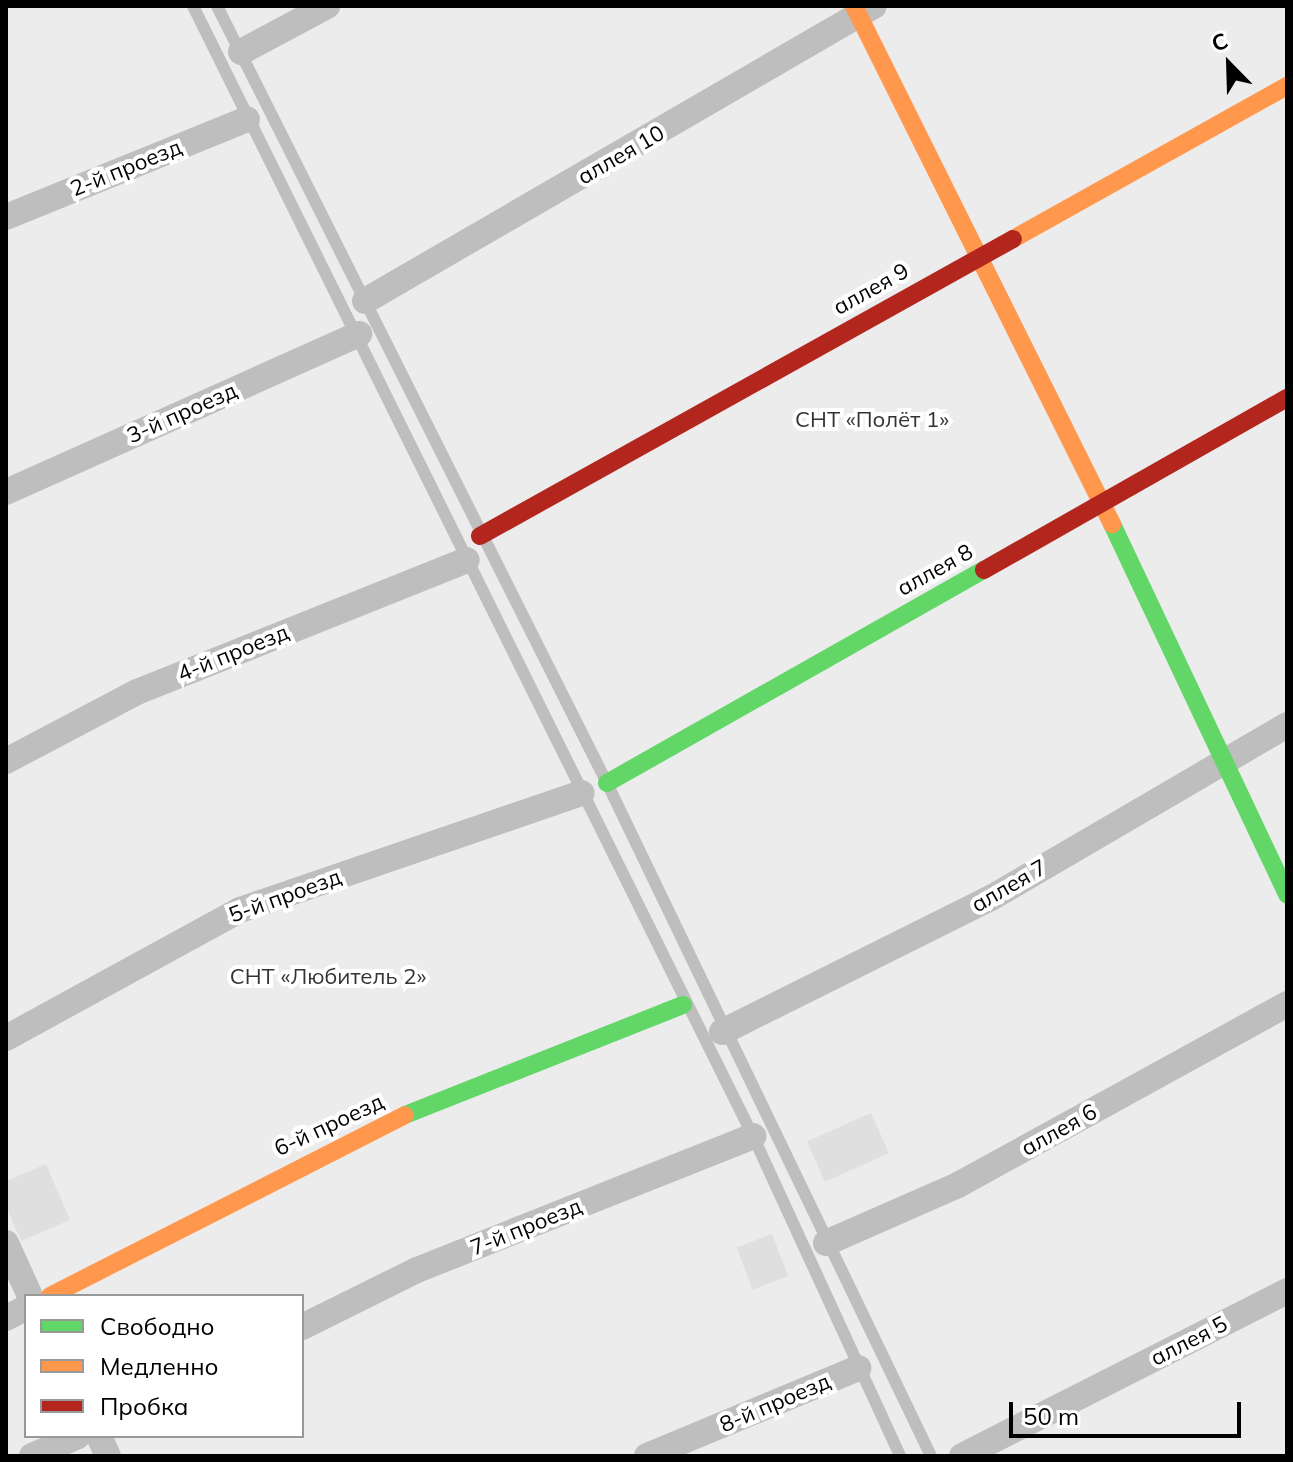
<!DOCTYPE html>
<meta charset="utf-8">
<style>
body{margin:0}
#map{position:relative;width:1293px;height:1462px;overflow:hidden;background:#fff;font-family:Mulish,sans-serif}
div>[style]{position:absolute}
.green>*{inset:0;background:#ececec}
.building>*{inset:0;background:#dfdfdf;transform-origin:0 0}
.lane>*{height:12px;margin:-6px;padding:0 6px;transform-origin:6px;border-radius:6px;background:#bebebe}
.street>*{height:26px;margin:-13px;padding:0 13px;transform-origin:13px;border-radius:13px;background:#bebebe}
.fast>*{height:18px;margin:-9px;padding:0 9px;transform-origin:9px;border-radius:9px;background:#63d668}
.slow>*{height:18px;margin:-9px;padding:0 9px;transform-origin:9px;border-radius:9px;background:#ff974d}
.jam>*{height:18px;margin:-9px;padding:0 9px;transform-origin:9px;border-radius:9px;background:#b3261e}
span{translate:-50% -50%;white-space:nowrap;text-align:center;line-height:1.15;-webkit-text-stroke:8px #fff;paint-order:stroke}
.street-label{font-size:22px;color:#000}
.park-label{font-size:22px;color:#333}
.frame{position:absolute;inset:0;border:8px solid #000;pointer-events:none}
.legend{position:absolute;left:24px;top:1294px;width:280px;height:144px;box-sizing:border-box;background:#fff;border:2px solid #999;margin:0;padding:10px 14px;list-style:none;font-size:24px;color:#000}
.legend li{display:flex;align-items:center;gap:16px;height:40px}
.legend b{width:40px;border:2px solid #999}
.north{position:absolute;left:1189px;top:24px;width:80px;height:80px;-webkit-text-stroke:6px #fff;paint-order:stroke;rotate:337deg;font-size:22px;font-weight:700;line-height:32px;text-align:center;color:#000}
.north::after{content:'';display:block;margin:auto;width:28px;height:36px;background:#000;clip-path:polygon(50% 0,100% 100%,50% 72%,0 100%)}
.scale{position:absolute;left:1009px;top:1402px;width:232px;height:36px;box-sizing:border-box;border:4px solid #000;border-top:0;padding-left:10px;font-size:24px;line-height:28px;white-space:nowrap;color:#000;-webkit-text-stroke:6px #fff;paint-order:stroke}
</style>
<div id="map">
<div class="green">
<i style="clip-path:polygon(evenodd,6px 6px,1287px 6px,1287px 1456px,6px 1456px,6px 6px,26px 1296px,302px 1296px,302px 1436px,26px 1436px,26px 1296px)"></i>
</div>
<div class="building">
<i style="left:871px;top:1113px;width:44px;height:70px;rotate:66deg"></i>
<i style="clip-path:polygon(46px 1164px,70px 1220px,21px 1241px,6px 1206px,6px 1181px)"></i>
<i style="left:772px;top:1234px;width:45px;height:38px;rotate:69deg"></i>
</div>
<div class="lane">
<i style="left:193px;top:6px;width:1261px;rotate:63.64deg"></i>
<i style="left:753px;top:1136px;width:352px;rotate:65.3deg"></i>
<i style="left:217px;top:6px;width:869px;rotate:63.35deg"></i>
<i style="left:607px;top:783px;width:747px;rotate:64.29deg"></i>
</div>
<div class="street">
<i style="left:241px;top:52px;width:98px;rotate:-28.1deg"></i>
<i style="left:6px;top:217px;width:260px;rotate:-22.1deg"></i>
<i style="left:365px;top:301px;width:588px;rotate:-30.1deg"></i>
<i style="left:6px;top:492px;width:387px;rotate:-24.1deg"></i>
<i style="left:6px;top:761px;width:148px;rotate:-27.8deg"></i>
<i style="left:137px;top:692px;width:355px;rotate:-21.8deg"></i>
<i style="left:722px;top:1032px;width:301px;rotate:-26.5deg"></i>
<i style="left:991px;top:898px;width:343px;rotate:-30.3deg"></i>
<i style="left:6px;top:1038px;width:267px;rotate:-28.7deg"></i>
<i style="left:240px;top:910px;width:361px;rotate:-18.9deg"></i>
<i style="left:6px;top:1243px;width:58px;rotate:65.6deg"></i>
<i style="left:826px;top:1243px;width:144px;rotate:-23.7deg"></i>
<i style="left:958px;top:1185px;width:376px;rotate:-28.8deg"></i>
<i style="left:6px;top:1318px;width:22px;rotate:-27deg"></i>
<i style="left:302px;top:1327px;width:128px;rotate:-26.4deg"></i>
<i style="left:417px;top:1270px;width:362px;rotate:-21.7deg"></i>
<i style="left:99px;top:1436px;width:22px;rotate:66deg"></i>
<i style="left:32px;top:1456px;width:50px;rotate:-23.5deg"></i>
<i style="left:647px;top:1456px;width:229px;rotate:-22.6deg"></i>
<i style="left:962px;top:1456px;width:364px;rotate:-26.9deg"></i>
</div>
<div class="fast">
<i style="left:1112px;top:524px;width:410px;rotate:64.7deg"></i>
<i style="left:607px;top:783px;width:433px;rotate:-29.5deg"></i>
<i style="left:405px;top:1115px;width:299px;rotate:-21.6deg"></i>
</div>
<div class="slow">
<i style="left:854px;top:6px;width:579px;rotate:63.52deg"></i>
<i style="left:1013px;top:239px;width:314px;rotate:-29.2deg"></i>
<i style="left:50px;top:1296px;width:398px;rotate:-27deg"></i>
</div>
<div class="jam">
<i style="left:480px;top:536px;width:610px;rotate:-29.13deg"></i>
<i style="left:984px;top:570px;width:348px;rotate:-29.6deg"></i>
</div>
<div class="street-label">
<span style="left:621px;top:155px;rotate:-30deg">аллея 10</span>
<span style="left:126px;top:168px;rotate:-22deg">2-й проезд</span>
<span style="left:871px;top:289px;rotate:-29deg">аллея 9</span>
<span style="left:182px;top:413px;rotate:-24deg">3-й проезд</span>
<span style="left:935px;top:570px;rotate:-29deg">аллея 8</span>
<span style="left:233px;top:653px;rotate:-22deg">4-й проезд</span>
<span style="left:1009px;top:886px;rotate:-30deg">аллея 7</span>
<span style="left:285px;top:896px;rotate:-20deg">5-й проезд</span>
<span style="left:329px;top:1125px;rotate:-25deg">6-й проезд</span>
<span style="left:1059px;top:1130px;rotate:-29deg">аллея 6</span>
<span style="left:526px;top:1227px;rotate:-22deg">7-й проезд</span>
<span style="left:1189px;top:1341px;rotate:-27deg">аллея 5</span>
<span style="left:775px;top:1403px;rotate:-23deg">8-й проезд</span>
</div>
<div class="park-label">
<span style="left:872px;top:420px">СНТ «Полёт 1»</span>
<span style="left:328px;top:977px">СНТ «Любитель 2»</span>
</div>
<div class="frame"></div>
<ul class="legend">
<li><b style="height:10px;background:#63d668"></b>Свободно</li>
<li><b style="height:10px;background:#ff974d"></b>Медленно</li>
<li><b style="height:10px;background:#b3261e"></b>Пробка</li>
</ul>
<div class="north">С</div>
<div class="scale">50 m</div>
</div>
